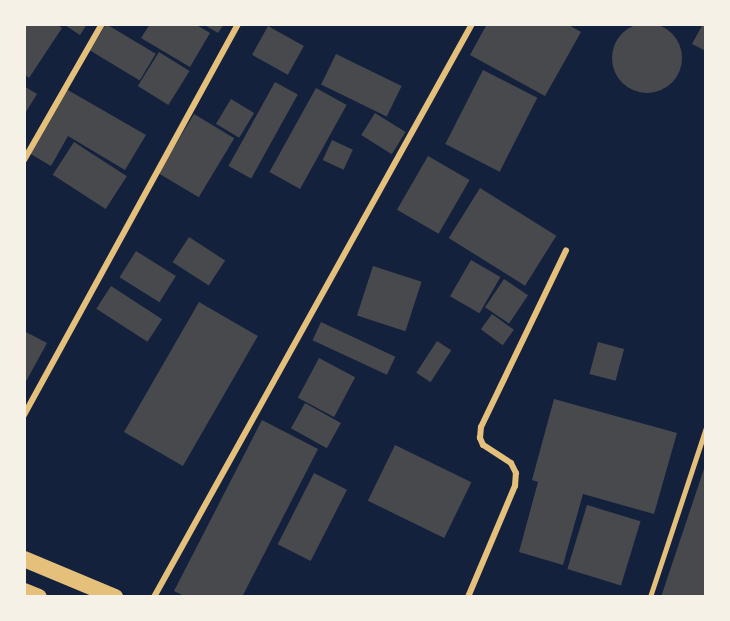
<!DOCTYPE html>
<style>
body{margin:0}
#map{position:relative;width:730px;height:621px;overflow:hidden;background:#14213d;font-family:"Golos Text",sans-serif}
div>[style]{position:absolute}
.building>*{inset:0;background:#48494c;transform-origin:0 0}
.round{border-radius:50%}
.service>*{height:4.5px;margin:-2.25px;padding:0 2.25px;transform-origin:2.25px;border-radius:2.25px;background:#e5c07b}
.minor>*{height:6px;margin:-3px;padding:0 3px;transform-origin:3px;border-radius:3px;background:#e5c07b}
.trunk>*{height:16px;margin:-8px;padding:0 8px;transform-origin:8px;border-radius:8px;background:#e5c07b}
span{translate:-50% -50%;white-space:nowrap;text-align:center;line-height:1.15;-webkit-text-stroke:4.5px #f6f1e7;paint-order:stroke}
.frame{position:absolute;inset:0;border:26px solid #f6f1e7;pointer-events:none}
</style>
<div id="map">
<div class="building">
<i class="round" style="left:612px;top:23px;width:70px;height:70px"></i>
<i style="clip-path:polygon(24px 24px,56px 24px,62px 28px,29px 78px,24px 74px)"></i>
<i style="clip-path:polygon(63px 24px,87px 24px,80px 35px)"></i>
<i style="left:106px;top:24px;width:58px;height:31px;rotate:31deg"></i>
<i style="clip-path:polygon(150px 24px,195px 24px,210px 33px,190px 67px,141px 38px)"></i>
<i style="clip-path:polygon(203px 24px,224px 24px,218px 33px)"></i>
<i style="clip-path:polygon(487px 24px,567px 24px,581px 32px,545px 96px,470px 55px)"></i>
<i style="clip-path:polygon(703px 24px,706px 24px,706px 51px,692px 44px)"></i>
<i style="left:268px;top:26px;width:41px;height:33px;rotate:29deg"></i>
<i style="left:159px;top:52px;width:36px;height:40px;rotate:32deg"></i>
<i style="left:336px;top:54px;width:73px;height:34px;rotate:26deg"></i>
<i style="left:483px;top:70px;width:61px;height:83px;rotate:27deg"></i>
<i style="left:275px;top:82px;width:26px;height:96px;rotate:29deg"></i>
<i style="clip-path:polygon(24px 86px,37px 94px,24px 115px)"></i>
<i style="left:316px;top:88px;width:35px;height:96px;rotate:29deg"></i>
<i style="clip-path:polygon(66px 89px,146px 135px,125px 170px,68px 136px,51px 166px,29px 153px)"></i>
<i style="left:231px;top:99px;width:27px;height:29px;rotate:31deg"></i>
<i style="left:375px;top:113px;width:36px;height:26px;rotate:32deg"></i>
<i style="left:194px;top:114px;width:47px;height:69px;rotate:31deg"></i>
<i style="left:332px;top:140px;width:23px;height:22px;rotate:25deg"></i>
<i style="left:74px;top:142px;width:63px;height:39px;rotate:33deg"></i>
<i style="left:428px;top:156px;width:48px;height:62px;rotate:30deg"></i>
<i style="left:480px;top:188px;width:90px;height:59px;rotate:32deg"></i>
<i style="left:189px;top:237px;width:43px;height:30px;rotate:33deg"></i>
<i style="left:136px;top:251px;width:47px;height:31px;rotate:32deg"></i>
<i style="left:471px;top:260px;width:34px;height:42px;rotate:30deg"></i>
<i style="left:373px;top:266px;width:51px;height:52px;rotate:18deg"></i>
<i style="left:504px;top:279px;width:29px;height:34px;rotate:34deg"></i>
<i style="left:111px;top:286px;width:61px;height:27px;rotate:33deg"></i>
<i style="left:199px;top:302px;width:68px;height:150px;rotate:30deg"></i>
<i style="left:492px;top:314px;width:27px;height:19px;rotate:36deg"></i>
<i style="left:321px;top:322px;width:82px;height:20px;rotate:25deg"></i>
<i style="clip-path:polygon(24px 331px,47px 343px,24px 385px)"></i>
<i style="left:437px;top:341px;width:17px;height:38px;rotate:33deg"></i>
<i style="left:598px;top:342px;width:27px;height:33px;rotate:15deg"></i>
<i style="left:319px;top:358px;width:41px;height:45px;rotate:28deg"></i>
<i style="clip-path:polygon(554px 399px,677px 433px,654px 514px,583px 494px,563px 565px,519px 552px,538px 482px,532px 480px)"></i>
<i style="left:305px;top:403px;width:41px;height:29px;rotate:29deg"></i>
<i style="clip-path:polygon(262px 420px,318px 449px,242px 597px,186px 597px,174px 591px)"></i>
<i style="left:395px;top:445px;width:85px;height:62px;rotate:26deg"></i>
<i style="clip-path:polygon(706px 463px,706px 597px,661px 597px)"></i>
<i style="left:314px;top:473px;width:37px;height:80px;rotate:27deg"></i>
<i style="left:587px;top:505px;width:56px;height:67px;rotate:17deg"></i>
</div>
<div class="service">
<i style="left:650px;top:597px;width:178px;rotate:-71.7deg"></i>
</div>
<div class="minor">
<i style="left:24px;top:160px;width:157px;rotate:-60.2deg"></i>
<i style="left:24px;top:415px;width:446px;rotate:-61.3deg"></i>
<i style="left:154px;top:597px;width:655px;rotate:-60.97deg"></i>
<i style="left:468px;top:597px;width:121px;rotate:-67.1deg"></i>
<i style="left:515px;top:486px;width:13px;rotate:-86deg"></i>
<i style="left:516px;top:473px;width:11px;rotate:-117deg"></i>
<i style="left:511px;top:463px;width:33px;rotate:-147deg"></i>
<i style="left:483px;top:445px;width:8px;rotate:-113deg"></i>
<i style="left:480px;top:438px;width:11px;rotate:-85deg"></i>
<i style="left:481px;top:427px;width:196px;rotate:-64.3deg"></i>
</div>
<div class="trunk">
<i style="left:24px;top:559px;width:99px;rotate:22.7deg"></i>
<i style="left:24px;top:591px;width:16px;rotate:22deg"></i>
</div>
<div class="frame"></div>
</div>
